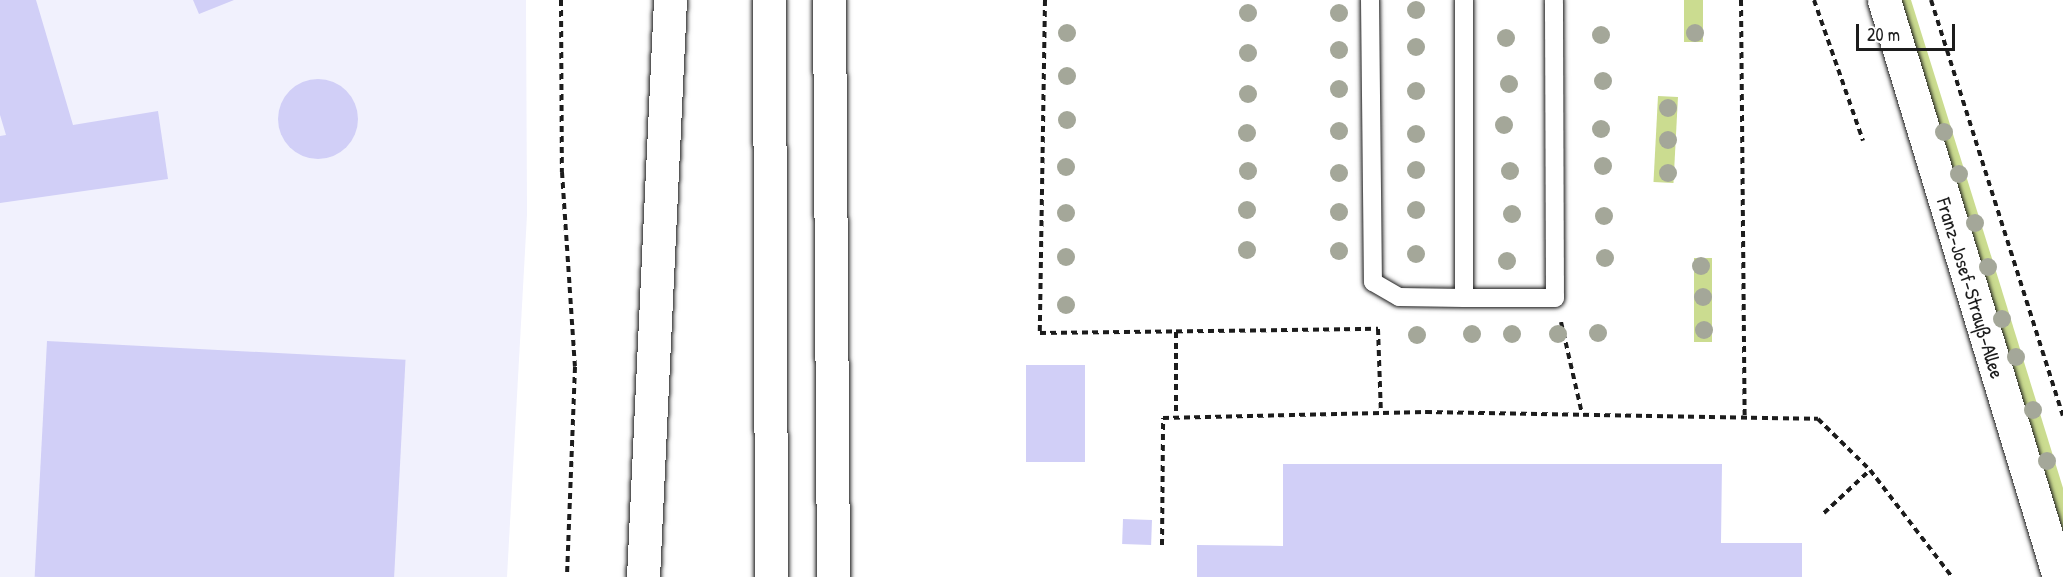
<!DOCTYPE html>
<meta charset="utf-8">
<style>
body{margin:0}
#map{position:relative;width:2063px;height:577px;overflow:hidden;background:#fff;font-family:"Patrick Hand",sans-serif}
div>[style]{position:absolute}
.built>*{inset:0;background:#f1f1fd}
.green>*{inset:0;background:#cbdc90;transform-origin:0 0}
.building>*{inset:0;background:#d1cff7;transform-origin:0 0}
.round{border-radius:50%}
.path>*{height:4px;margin-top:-2px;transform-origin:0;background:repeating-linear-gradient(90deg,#1c1c1c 0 6px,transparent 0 10.5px)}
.roads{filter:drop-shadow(0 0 2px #1c1c1c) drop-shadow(0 0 2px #1c1c1c)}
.service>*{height:18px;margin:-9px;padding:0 9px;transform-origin:9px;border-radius:9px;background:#fff}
.tertiary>*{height:33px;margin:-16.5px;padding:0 16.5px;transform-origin:16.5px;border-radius:16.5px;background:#fff}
.motorway>*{height:33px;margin:-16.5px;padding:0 16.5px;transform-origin:16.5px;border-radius:16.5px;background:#fff}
.trees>*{width:18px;height:18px;margin:-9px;border-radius:50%;background:#a4a799}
span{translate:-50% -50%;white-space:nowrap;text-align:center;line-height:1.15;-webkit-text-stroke:4.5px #fff;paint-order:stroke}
.street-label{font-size:20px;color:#1c1c1c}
.scale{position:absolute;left:1856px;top:24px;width:99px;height:27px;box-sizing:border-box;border:3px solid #1c1c1c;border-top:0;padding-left:8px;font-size:18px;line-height:21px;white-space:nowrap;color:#1c1c1c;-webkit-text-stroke:4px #fff;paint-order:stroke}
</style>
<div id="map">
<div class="built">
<i style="clip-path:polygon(0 0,526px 0,527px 215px,507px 577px,0 577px)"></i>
</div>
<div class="green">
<i style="left:1684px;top:0;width:19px;height:42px"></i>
<i style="clip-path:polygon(1898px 0,1911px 0,1999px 281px,2063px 488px,2063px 532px)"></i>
<i style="left:1658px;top:96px;width:20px;height:86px;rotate:3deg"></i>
<i style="left:1694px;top:258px;width:18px;height:84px"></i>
</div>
<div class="building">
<i style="clip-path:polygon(0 0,36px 0,73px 125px,158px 111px,168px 179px,0 203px,0 136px,6px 135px,0 115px)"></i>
<i style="clip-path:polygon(193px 0,234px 0,199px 14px)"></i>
<i class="round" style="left:278px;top:79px;width:80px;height:80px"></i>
<i style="left:47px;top:341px;width:359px;height:236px;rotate:3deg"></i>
<i style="left:1026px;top:365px;width:59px;height:97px"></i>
<i style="clip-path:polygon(1283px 464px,1722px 464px,1721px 543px,1802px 543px,1802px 577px,1197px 577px,1197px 545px,1283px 546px)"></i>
<i style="left:1123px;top:519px;width:29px;height:25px;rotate:2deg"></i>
</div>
<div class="path">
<i style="left:561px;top:0;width:172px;rotate:89.7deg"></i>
<i style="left:562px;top:172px;width:195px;rotate:86.2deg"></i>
<i style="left:575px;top:367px;width:210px;rotate:92.2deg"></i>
<i style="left:1045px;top:0;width:333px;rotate:90.9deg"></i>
<i style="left:1040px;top:333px;width:338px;rotate:-0.7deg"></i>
<i style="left:1378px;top:329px;width:84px;rotate:88deg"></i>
<i style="left:1741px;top:0;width:417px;rotate:89.5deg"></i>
<i style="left:1814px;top:0;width:149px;rotate:70.8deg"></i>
<i style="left:1931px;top:0;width:436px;rotate:72.4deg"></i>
<i style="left:1561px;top:322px;width:94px;rotate:77.1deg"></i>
<i style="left:1176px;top:332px;width:85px;rotate:90deg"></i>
<i style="left:1824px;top:513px;width:63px;rotate:-43.1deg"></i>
<i style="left:1162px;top:545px;width:127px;rotate:-89.5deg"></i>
<i style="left:1163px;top:418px;width:263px;rotate:-1.3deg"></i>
<i style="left:1426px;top:412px;width:392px;rotate:1deg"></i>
<i style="left:1818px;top:419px;width:73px;rotate:44.4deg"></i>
<i style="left:1870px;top:470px;width:135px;rotate:52.5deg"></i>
</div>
<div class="roads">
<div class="service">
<i style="left:1370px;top:0;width:282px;rotate:89.4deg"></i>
<i style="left:1373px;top:282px;width:30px;rotate:30deg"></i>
<i style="left:1399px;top:297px;width:65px;rotate:0.9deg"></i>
<i style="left:1464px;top:298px;width:91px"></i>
<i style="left:1555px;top:298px;width:298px;rotate:-90.2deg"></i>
<i style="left:1464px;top:0;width:298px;rotate:90deg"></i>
</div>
<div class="tertiary">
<i style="left:1884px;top:0;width:603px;rotate:73.13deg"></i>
</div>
<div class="motorway">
<i style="left:769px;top:0;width:577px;rotate:89.8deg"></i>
<i style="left:829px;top:0;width:577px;rotate:89.6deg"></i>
<i style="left:643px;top:577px;width:578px;rotate:-87.32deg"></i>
</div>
</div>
<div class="trees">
<i style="left:1416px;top:10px"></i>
<i style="left:1248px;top:13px"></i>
<i style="left:1339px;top:13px"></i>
<i style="left:1067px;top:33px"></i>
<i style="left:1695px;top:33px"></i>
<i style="left:1601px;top:35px"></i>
<i style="left:1506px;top:38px"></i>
<i style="left:1416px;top:47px"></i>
<i style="left:1339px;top:50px"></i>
<i style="left:1248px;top:53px"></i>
<i style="left:1067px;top:76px"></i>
<i style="left:1603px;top:81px"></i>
<i style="left:1509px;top:84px"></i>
<i style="left:1339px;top:89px"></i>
<i style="left:1416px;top:91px"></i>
<i style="left:1248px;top:94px"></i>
<i style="left:1668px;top:108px"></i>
<i style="left:1067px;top:120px"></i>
<i style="left:1504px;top:125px"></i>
<i style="left:1601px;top:129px"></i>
<i style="left:1339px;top:131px"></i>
<i style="left:1944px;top:132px"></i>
<i style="left:1247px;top:133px"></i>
<i style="left:1416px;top:134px"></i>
<i style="left:1668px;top:140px"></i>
<i style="left:1603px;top:166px"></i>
<i style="left:1066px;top:167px"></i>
<i style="left:1416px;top:170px"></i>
<i style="left:1248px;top:171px"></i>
<i style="left:1510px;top:171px"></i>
<i style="left:1339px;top:173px"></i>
<i style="left:1668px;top:173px"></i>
<i style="left:1959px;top:174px"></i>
<i style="left:1247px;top:210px"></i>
<i style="left:1416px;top:210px"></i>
<i style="left:1339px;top:212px"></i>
<i style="left:1066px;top:213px"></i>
<i style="left:1512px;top:214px"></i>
<i style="left:1604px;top:216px"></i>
<i style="left:1975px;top:223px"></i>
<i style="left:1247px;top:250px"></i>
<i style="left:1339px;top:251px"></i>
<i style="left:1416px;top:254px"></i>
<i style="left:1066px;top:257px"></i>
<i style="left:1605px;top:258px"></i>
<i style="left:1507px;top:261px"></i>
<i style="left:1701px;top:266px"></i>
<i style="left:1988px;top:267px"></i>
<i style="left:1703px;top:297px"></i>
<i style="left:1066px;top:305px"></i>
<i style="left:2002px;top:319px"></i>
<i style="left:1704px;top:330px"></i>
<i style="left:1598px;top:333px"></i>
<i style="left:1472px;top:334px"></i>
<i style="left:1512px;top:334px"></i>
<i style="left:1558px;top:334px"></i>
<i style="left:1417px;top:335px"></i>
<i style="left:2016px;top:357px"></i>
<i style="left:2033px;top:410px"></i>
<i style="left:2047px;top:461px"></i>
</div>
<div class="street-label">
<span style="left:1971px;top:288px;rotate:73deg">Franz-Josef-Strauß-Allee</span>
</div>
<div class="scale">20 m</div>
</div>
